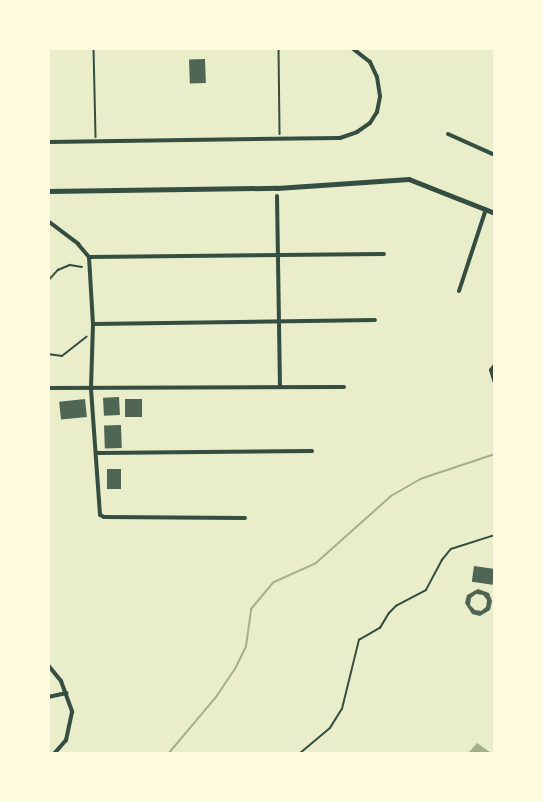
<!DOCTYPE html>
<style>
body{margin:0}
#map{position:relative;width:543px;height:802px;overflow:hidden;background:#e9edc9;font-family:"Source Sans 3",sans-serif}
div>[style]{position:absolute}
.water>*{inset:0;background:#a3b18a}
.stream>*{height:2px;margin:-1px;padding:0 1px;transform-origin:1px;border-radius:1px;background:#a3b18a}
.building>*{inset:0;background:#4f6655;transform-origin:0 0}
.path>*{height:1.5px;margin:-0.75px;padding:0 0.75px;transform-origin:0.75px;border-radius:0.75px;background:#344e41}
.service>*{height:1.5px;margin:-0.75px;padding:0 0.75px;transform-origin:0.75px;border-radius:0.75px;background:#344e41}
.minor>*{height:4px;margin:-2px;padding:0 2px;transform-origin:2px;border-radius:2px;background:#344e41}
.tertiary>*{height:4.5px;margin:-2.25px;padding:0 2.25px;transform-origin:2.25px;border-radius:2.25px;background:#344e41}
span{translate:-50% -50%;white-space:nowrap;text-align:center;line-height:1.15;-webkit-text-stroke:6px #fefae0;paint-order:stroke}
.frame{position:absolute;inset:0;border:50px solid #fefae0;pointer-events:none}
</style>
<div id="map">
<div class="water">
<i style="clip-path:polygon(477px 743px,490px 752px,464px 754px,470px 751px)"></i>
</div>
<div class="stream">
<i style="left:168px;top:754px;width:75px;rotate:-49.9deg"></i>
<i style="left:216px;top:697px;width:34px;rotate:-56deg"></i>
<i style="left:235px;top:669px;width:25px;rotate:-64deg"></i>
<i style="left:246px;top:646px;width:37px;rotate:-82deg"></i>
<i style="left:251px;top:609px;width:35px;rotate:-50deg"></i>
<i style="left:274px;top:582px;width:46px;rotate:-24.3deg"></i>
<i style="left:316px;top:563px;width:101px;rotate:-41.8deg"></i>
<i style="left:391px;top:496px;width:34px;rotate:-30deg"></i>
<i style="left:420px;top:479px;width:79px;rotate:-18.4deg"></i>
</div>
<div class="building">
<i style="left:205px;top:59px;width:24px;height:16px;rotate:88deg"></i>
<i style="left:119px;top:397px;width:18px;height:16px;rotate:87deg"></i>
<i style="left:85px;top:399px;width:18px;height:26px;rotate:84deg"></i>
<i style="left:125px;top:399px;width:17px;height:18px"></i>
<i style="left:121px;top:425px;width:23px;height:17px;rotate:88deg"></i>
<i style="left:107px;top:469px;width:14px;height:20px"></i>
<i style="left:474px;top:566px;width:21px;height:16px;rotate:8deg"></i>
<i style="clip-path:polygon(evenodd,478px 589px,489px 593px,492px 601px,490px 610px,480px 616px,472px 614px,465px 603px,467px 595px,478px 589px,476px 594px,483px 595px,487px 600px,486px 607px,481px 611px,475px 610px,470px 605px,471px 598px,476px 594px)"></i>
</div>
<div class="path">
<i style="left:94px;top:48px;width:89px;rotate:88.7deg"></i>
<i style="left:279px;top:48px;width:86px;rotate:89.3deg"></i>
<i style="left:48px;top:281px;width:15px;rotate:-48deg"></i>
<i style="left:58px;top:270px;width:13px;rotate:-23deg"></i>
<i style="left:70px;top:265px;width:12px;rotate:9deg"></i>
<i style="left:48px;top:354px;width:14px;rotate:8deg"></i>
<i style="left:62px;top:356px;width:31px;rotate:-38deg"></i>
</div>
<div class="service">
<i style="left:299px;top:754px;width:40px;rotate:-40deg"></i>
<i style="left:330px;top:728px;width:22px;rotate:-58deg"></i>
<i style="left:342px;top:709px;width:71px;rotate:-76.2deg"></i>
<i style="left:359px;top:640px;width:24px;rotate:-30deg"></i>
<i style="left:380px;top:628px;width:17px;rotate:-59deg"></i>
<i style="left:389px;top:613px;width:10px;rotate:-45deg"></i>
<i style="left:396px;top:606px;width:34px;rotate:-28deg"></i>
<i style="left:426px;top:590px;width:34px;rotate:-62deg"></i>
<i style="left:442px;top:560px;width:14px;rotate:-51deg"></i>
<i style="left:451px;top:549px;width:46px;rotate:-17.7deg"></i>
</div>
<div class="minor">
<i style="left:448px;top:134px;width:51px;rotate:24.1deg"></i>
<i style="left:48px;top:142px;width:292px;rotate:-0.8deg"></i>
<i style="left:340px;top:138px;width:18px;rotate:-19deg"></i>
<i style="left:357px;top:132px;width:16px;rotate:-35deg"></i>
<i style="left:370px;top:123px;width:13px;rotate:-58deg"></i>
<i style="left:377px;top:112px;width:16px;rotate:-79deg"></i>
<i style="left:380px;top:96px;width:19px;rotate:-99deg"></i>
<i style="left:377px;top:77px;width:17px;rotate:-115deg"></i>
<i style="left:370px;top:62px;width:23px;rotate:-142deg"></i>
<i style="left:277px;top:196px;width:190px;rotate:89.1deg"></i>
<i style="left:48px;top:221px;width:38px;rotate:37deg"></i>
<i style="left:78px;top:244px;width:17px;rotate:50deg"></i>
<i style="left:89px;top:257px;width:67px;rotate:86.6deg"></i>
<i style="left:93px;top:324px;width:65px;rotate:91.8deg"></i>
<i style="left:91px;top:389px;width:126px;rotate:85.9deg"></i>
<i style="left:100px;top:515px;width:4px;rotate:27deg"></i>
<i style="left:104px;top:517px;width:141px;rotate:0.4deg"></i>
<i style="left:89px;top:257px;width:295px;rotate:-0.6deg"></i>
<i style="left:459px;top:291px;width:86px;rotate:-71.8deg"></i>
<i style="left:93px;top:324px;width:282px;rotate:-0.8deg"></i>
<i style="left:495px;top:365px;width:6px;rotate:129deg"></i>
<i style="left:491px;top:370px;width:14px;rotate:73deg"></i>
<i style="left:48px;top:388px;width:296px;rotate:-0.2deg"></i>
<i style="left:96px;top:453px;width:216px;rotate:-0.5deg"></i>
<i style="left:48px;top:665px;width:21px;rotate:51deg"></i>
<i style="left:61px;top:681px;width:33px;rotate:70deg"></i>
<i style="left:72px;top:712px;width:29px;rotate:102deg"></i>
<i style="left:66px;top:740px;width:18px;rotate:131deg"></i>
<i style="left:48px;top:697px;width:19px;rotate:-12deg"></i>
</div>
<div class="tertiary">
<i style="left:48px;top:191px;width:229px;rotate:-0.8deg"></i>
<i style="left:277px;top:188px;width:132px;rotate:-3.9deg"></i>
<i style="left:409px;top:179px;width:92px;rotate:21.6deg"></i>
</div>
<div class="frame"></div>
</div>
